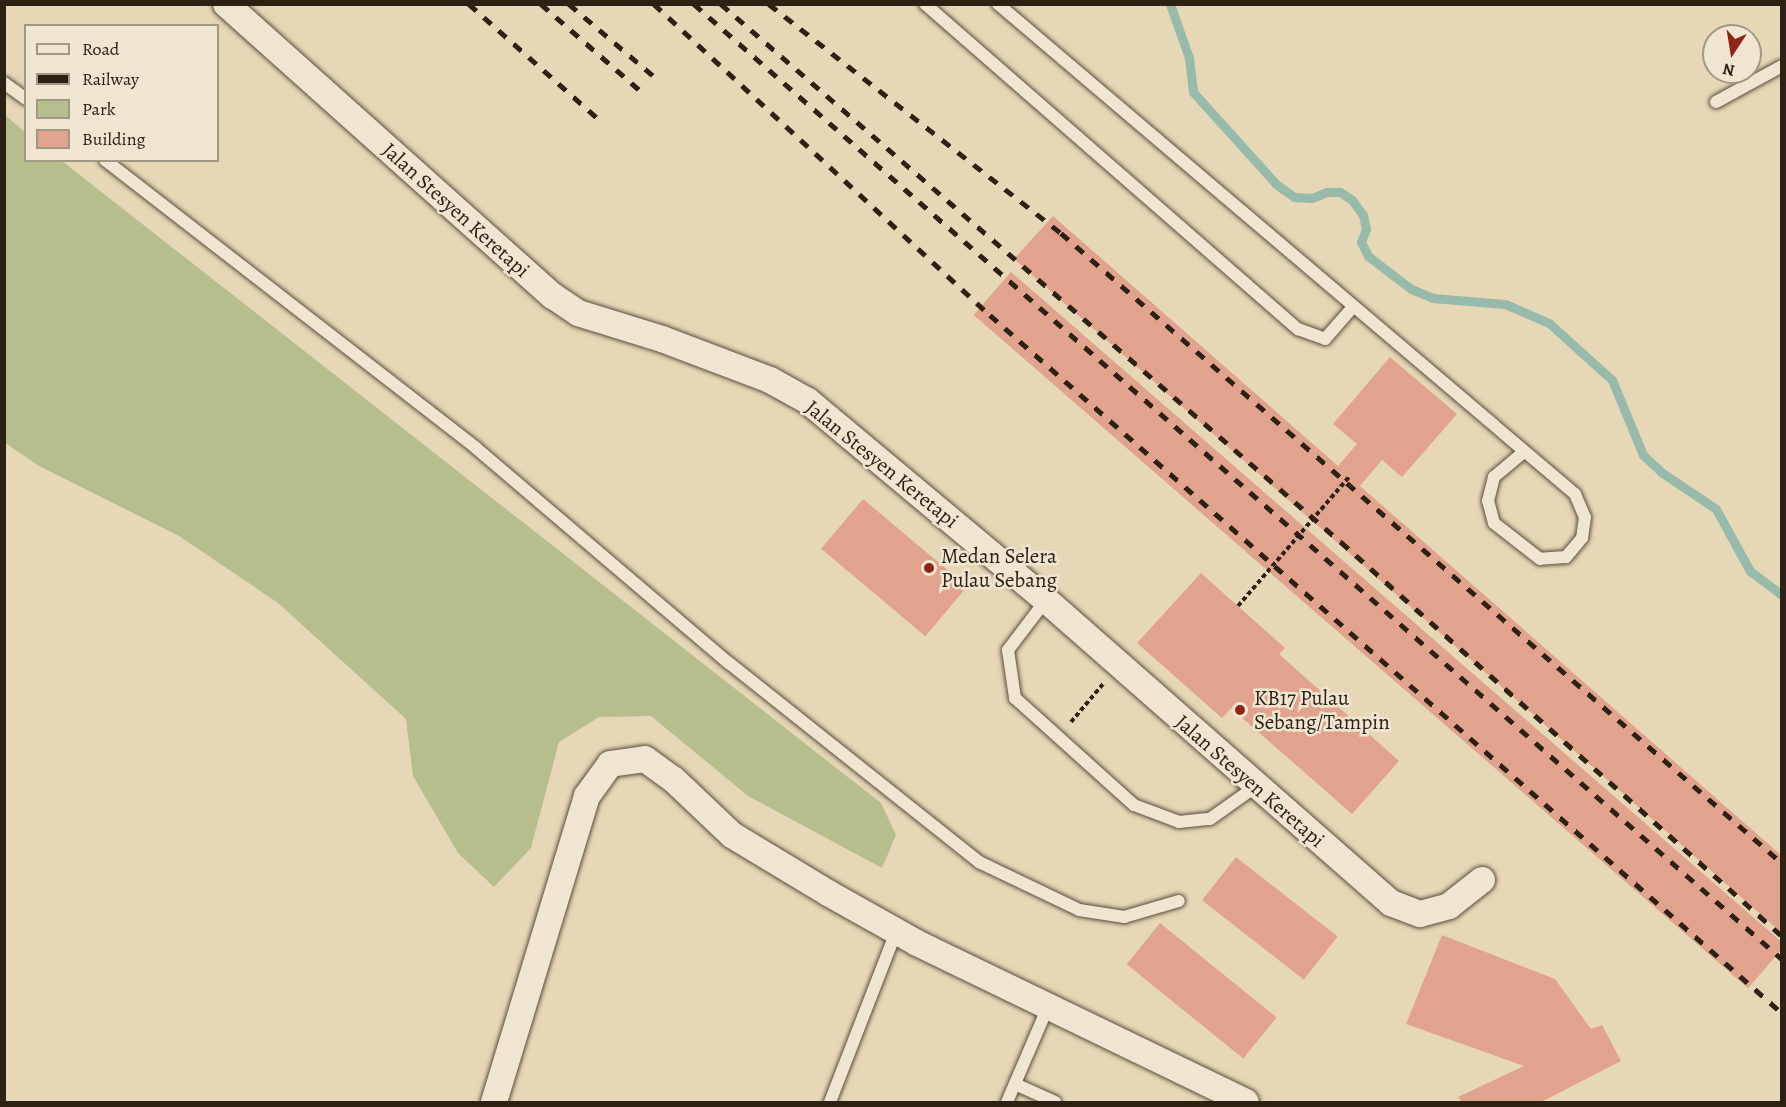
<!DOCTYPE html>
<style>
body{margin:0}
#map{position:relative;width:1786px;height:1107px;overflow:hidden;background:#e6d7b7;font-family:Alegreya,serif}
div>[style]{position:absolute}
.green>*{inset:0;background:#b7be8d}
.stream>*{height:9px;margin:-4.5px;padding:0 4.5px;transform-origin:4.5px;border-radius:4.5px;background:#97baaa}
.building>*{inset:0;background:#e1a38e;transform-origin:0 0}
.path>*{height:4px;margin-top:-2px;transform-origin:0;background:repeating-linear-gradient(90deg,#2d2114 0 4.5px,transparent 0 7.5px)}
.roads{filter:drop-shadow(0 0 2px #5b4e3d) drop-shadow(0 0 2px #5b4e3d)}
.service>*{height:12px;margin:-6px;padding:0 6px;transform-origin:6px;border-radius:6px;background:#efe5d0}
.minor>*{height:26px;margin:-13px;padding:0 13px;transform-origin:13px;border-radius:13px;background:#efe5d0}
.rail>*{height:4.5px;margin-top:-2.25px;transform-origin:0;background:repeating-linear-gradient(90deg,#2d2114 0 10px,transparent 0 20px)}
.path-bridge>*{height:4px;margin-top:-2px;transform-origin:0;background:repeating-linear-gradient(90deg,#2d2114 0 4.5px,transparent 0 7.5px)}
.dots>*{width:16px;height:16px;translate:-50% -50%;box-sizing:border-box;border:3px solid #efe5d0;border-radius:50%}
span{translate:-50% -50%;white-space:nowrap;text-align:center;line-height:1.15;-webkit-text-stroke:5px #efe5d0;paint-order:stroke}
.street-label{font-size:21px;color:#2d2114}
.poi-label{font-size:21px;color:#2d2114}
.left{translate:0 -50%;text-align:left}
.frame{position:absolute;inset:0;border:6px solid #2d2114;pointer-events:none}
.legend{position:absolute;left:24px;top:24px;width:195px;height:138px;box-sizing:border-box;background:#efe5d0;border:2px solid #a19785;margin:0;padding:8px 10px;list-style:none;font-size:18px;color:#2d2114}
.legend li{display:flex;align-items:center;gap:12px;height:30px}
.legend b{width:30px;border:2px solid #a19785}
.north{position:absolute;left:1702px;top:24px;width:60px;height:60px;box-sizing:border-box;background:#efe5d0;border:2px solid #a19785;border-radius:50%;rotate:192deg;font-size:16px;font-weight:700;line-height:24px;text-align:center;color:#2d2114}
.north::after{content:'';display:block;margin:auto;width:21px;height:27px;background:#8f2418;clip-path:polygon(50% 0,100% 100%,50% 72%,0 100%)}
</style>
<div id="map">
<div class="green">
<i style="clip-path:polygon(5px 115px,25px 132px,26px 160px,62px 161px,881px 803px,896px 835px,882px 868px,748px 796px,651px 716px,599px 717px,559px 742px,531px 848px,494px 887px,458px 853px,413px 776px,406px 719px,278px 603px,179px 536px,39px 466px,5px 443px)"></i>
</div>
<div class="stream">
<i style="left:1170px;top:4px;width:57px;rotate:70.6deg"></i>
<i style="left:1189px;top:58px;width:34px;rotate:83deg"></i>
<i style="left:1193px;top:92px;width:124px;rotate:47.9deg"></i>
<i style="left:1276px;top:184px;width:22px;rotate:36deg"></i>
<i style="left:1294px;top:197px;width:18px;rotate:3deg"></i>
<i style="left:1312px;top:198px;width:16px;rotate:-22deg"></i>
<i style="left:1327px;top:192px;width:13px"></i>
<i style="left:1340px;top:192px;width:14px;rotate:34deg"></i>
<i style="left:1352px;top:200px;width:19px;rotate:54deg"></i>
<i style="left:1363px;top:215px;width:14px;rotate:78deg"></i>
<i style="left:1366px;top:229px;width:14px;rotate:111deg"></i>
<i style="left:1361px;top:242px;width:16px;rotate:63deg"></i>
<i style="left:1368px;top:256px;width:54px;rotate:37.5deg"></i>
<i style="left:1411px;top:289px;width:24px;rotate:22deg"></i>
<i style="left:1433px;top:298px;width:72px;rotate:4.8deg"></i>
<i style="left:1505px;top:304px;width:48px;rotate:23.4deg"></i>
<i style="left:1549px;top:323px;width:85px;rotate:42.1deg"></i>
<i style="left:1612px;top:380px;width:81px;rotate:67.5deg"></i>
<i style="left:1643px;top:455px;width:25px;rotate:43deg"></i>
<i style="left:1661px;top:472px;width:66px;rotate:33.9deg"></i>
<i style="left:1716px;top:509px;width:71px;rotate:61.3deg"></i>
<i style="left:1750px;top:571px;width:40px;rotate:37deg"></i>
</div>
<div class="building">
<i style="clip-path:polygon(1053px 216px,1338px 466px,1357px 444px,1333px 424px,1390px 357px,1457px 414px,1402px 477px,1382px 460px,1360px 486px,1782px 856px,1782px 933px,1014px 259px)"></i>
<i style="left:1011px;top:272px;width:1026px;height:57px;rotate:41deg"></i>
<i style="left:863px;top:499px;width:136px;height:65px;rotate:40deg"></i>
<i style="clip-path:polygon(1201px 573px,1285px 648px,1279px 654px,1399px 761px,1352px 814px,1231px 708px,1222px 718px,1137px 643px)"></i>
<i style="left:1236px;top:857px;width:129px;height:55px;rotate:38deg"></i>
<i style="left:1160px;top:923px;width:150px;height:53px;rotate:39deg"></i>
<i style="clip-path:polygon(1442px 935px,1555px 979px,1591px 1029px,1602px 1025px,1621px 1061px,1541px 1102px,1462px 1102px,1458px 1097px,1524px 1066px,1406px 1024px)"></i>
</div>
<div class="path">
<i style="left:1071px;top:722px;width:50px;rotate:-49.9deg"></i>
</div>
<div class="roads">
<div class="service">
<i style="left:925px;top:4px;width:495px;rotate:41.1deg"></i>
<i style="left:1298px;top:329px;width:29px;rotate:20deg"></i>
<i style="left:1325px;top:339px;width:41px;rotate:-48.9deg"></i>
<i style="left:998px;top:4px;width:757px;rotate:40.34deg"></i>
<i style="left:1575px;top:494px;width:25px;rotate:67deg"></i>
<i style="left:1585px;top:517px;width:21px;rotate:98deg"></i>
<i style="left:1582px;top:538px;width:25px;rotate:130deg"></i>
<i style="left:1566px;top:557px;width:26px;rotate:176deg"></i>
<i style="left:1540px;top:559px;width:58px;rotate:-142deg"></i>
<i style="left:1494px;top:523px;width:23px;rotate:-105deg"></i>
<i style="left:1488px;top:501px;width:25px;rotate:-76deg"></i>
<i style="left:1494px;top:477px;width:39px;rotate:-40deg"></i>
<i style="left:4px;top:83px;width:27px;rotate:36deg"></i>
<i style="left:1716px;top:102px;width:75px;rotate:-28.6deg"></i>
<i style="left:105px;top:160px;width:470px;rotate:37.8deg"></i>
<i style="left:476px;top:448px;width:332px;rotate:40.4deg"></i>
<i style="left:729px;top:663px;width:320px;rotate:38.5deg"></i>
<i style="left:979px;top:862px;width:111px;rotate:25.6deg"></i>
<i style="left:1079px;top:910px;width:46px;rotate:8.8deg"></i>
<i style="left:1124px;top:917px;width:57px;rotate:-16.2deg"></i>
<i style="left:1046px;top:600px;width:63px;rotate:127.2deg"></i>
<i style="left:1008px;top:650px;width:49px;rotate:81.7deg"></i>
<i style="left:1015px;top:698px;width:160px;rotate:42deg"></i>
<i style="left:1134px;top:805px;width:48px;rotate:20.7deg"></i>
<i style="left:1179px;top:822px;width:31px;rotate:-6deg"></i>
<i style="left:1210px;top:819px;width:55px;rotate:-35.4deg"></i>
<i style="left:1015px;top:1084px;width:44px;rotate:24.2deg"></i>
<i style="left:830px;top:1102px;width:182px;rotate:-68.8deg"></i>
<i style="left:1007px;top:1102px;width:103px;rotate:-66.7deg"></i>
</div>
<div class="minor">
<i style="left:226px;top:4px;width:438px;rotate:41.8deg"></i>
<i style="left:553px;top:296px;width:30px;rotate:34deg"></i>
<i style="left:578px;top:313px;width:88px;rotate:17.2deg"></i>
<i style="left:662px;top:339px;width:116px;rotate:20.8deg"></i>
<i style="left:770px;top:380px;width:43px;rotate:28.9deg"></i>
<i style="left:808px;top:401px;width:310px;rotate:39.9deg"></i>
<i style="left:1046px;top:600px;width:459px;rotate:41.3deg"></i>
<i style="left:1391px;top:903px;width:31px;rotate:21deg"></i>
<i style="left:1420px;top:914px;width:30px;rotate:-15deg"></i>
<i style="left:1449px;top:906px;width:42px;rotate:-38.2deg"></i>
<i style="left:494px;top:1102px;width:320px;rotate:-73.1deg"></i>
<i style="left:587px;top:796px;width:39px;rotate:-54deg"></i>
<i style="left:610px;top:764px;width:35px;rotate:-8deg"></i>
<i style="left:645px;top:759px;width:34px;rotate:36deg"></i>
<i style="left:673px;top:779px;width:81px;rotate:43.5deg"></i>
<i style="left:732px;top:835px;width:112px;rotate:31.1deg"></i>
<i style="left:828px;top:893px;width:102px;rotate:29.3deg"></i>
<i style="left:917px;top:943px;width:365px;rotate:25.8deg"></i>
</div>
</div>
<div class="rail">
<i style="left:469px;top:4px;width:178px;rotate:41.6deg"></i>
<i style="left:541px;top:4px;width:137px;rotate:41.1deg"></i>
<i style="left:569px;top:4px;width:116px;rotate:40.4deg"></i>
<i style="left:654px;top:4px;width:458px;rotate:42.8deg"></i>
<i style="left:990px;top:315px;width:1056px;rotate:41.39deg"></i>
<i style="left:694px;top:4px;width:1448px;rotate:41.28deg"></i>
<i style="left:721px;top:4px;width:821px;rotate:40.95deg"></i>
<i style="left:1341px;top:542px;width:591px;rotate:41.78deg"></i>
<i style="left:769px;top:4px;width:371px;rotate:38.1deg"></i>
<i style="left:1061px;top:233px;width:957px;rotate:41.15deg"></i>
</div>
<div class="path-bridge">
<i style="left:1238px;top:606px;width:170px;rotate:-49.3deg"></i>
</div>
<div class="dots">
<i style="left:929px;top:568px;background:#8f2418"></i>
<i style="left:1240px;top:710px;background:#8f2418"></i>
</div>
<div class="street-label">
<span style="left:456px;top:210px;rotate:42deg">Jalan Stesyen Keretapi</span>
<span style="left:882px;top:464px;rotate:39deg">Jalan Stesyen Keretapi</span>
<span style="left:1250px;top:781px;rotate:41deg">Jalan Stesyen Keretapi</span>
</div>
<div class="poi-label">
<span class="left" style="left:941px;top:568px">Medan Selera<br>Pulau Sebang</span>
<span class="left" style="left:1254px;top:710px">KB17 Pulau<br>Sebang/Tampin</span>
</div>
<div class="frame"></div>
<ul class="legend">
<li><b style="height:8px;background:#efe5d0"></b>Road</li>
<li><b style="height:8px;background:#2d2114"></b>Railway</li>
<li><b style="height:16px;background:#b7be8d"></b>Park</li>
<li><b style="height:16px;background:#e1a38e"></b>Building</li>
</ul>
<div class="north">N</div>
</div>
